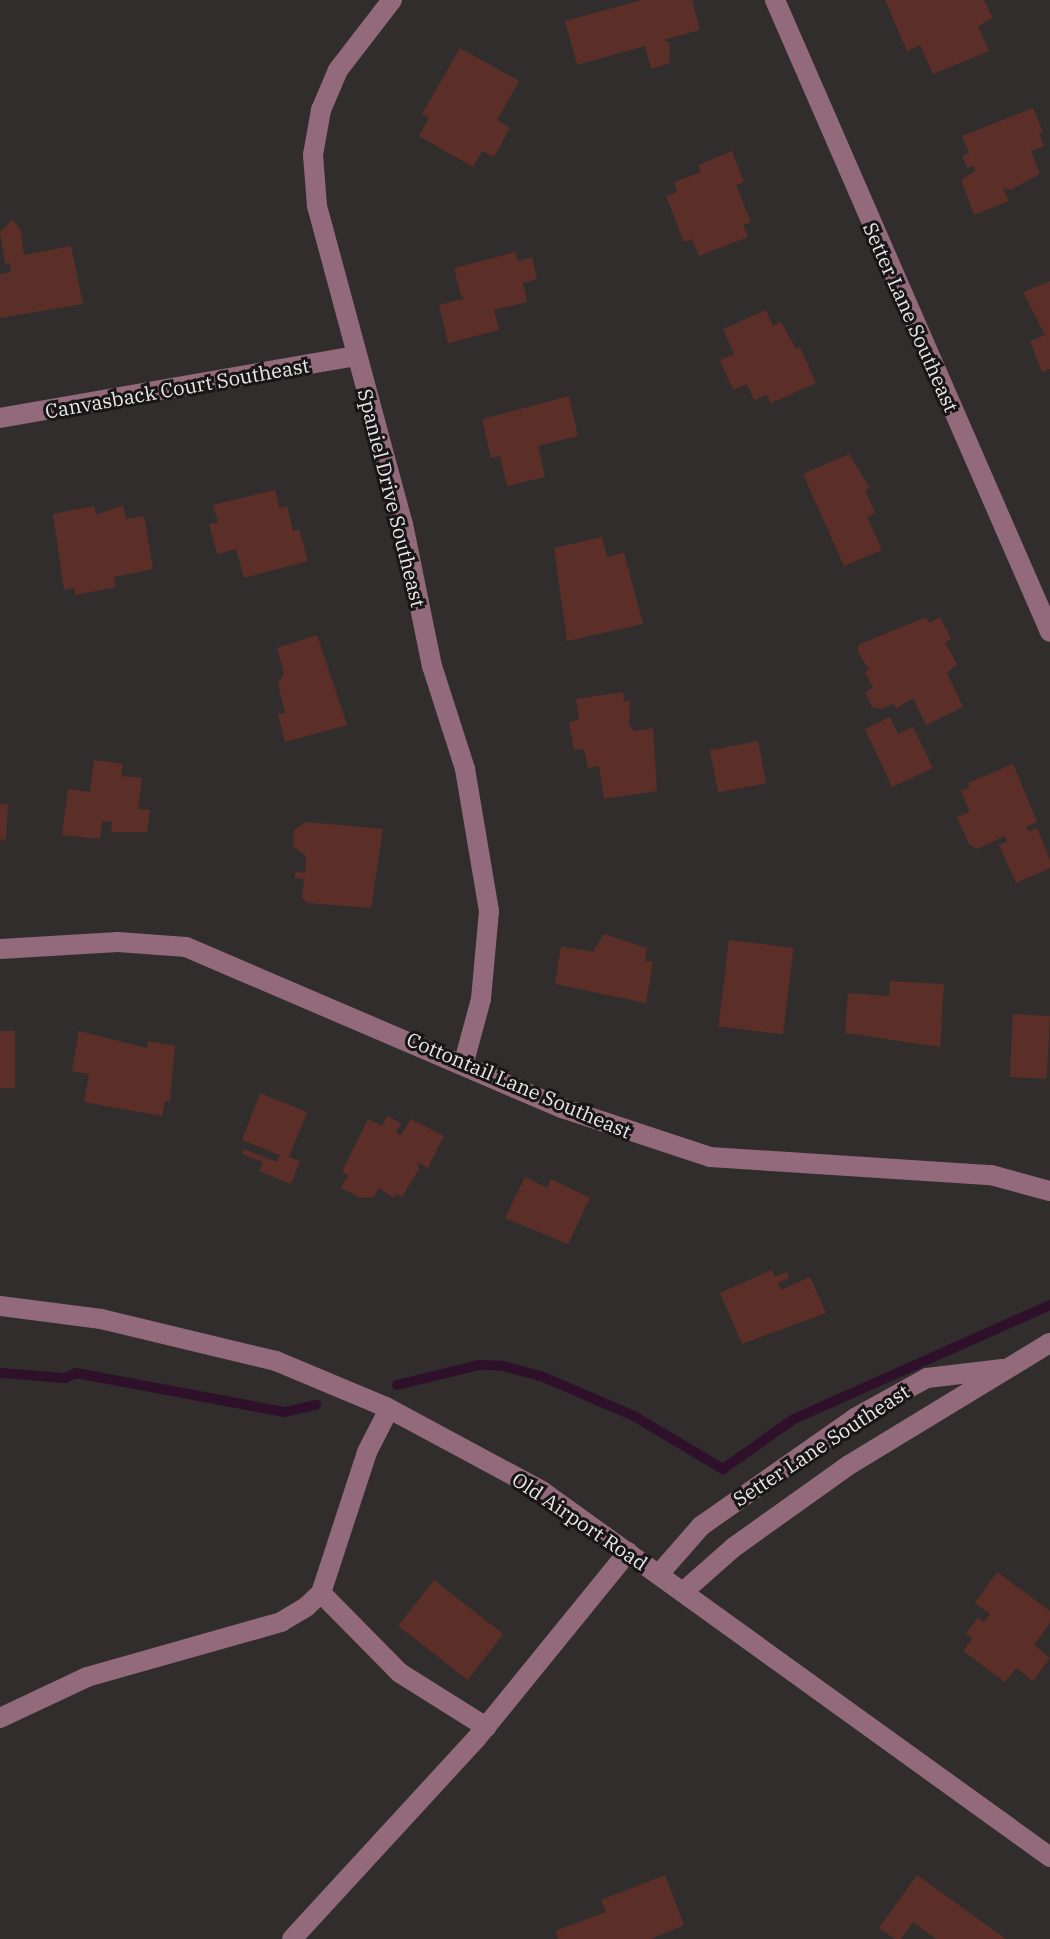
<!DOCTYPE html>
<style>
body{margin:0}
#map{position:relative;width:1050px;height:1939px;overflow:hidden;background:#312d2d;font-family:"IBM Plex Serif",serif}
div>[style]{position:absolute}
.stream>*{height:10px;margin:-5px;padding:0 5px;transform-origin:5px;border-radius:5px;background:#2f102a}
.building>*{inset:0;background:#5b2f27;transform-origin:0 0}
.minor>*{height:20px;margin:-10px;padding:0 10px;transform-origin:10px;border-radius:10px;background:#936a7b}
span{translate:-50% -50%;white-space:nowrap;text-align:center;line-height:1.15;-webkit-text-stroke:6px #181516;paint-order:stroke}
.street-label{font-size:20px;color:#e9e6e6}
</style>
<div id="map">
<div class="stream">
<i style="left:0;top:1373px;width:65px;rotate:4.4deg"></i>
<i style="left:65px;top:1378px;width:12px;rotate:-24deg"></i>
<i style="left:76px;top:1373px;width:213px;rotate:10.6deg"></i>
<i style="left:285px;top:1412px;width:32px;rotate:-13deg"></i>
<i style="left:397px;top:1385px;width:84px;rotate:-13.7deg"></i>
<i style="left:479px;top:1365px;width:24px;rotate:2deg"></i>
<i style="left:503px;top:1366px;width:39px;rotate:15deg"></i>
<i style="left:541px;top:1376px;width:101px;rotate:23.3deg"></i>
<i style="left:634px;top:1416px;width:104px;rotate:30.8deg"></i>
<i style="left:723px;top:1469px;width:87px;rotate:-35.2deg"></i>
<i style="left:794px;top:1419px;width:280px;rotate:-24deg"></i>
</div>
<div class="building">
<i style="clip-path:polygon(642px 0,692px 0,700px 30px,663px 40px,669px 42px,670px 63px,651px 69px,645px 46px,577px 65px,565px 21px)"></i>
<i style="clip-path:polygon(885px 0,984px 0,993px 18px,978px 26px,989px 51px,933px 74px,920px 45px,907px 51px)"></i>
<i style="clip-path:polygon(460px 48px,519px 81px,497px 120px,510px 128px,494px 157px,482px 151px,473px 167px,419px 136px,429px 118px,422px 114px)"></i>
<i style="clip-path:polygon(1033px 108px,1043px 132px,1039px 134px,1044px 146px,1031px 151px,1040px 174px,1010px 190px,1003px 188px,1009px 201px,974px 215px,961px 180px,975px 171px,974px 166px,967px 168px,962px 156px,969px 153px,962px 136px)"></i>
<i style="clip-path:polygon(732px 151px,744px 182px,736px 185px,751px 222px,743px 225px,748px 237px,699px 256px,692px 239px,684px 242px,666px 196px,677px 192px,674px 182px,701px 172px,698px 165px)"></i>
<i style="clip-path:polygon(12px 220px,20px 228px,24px 255px,71px 246px,83px 304px,0 318px,0 274px,11px 272px,10px 263px,5px 264px,0 232px)"></i>
<i style="clip-path:polygon(516px 252px,517px 261px,532px 257px,537px 279px,523px 283px,527px 302px,494px 310px,499px 330px,448px 343px,439px 305px,466px 298px,461px 296px,454px 268px)"></i>
<i style="clip-path:polygon(1050px 281px,1050px 369px,1042px 372px,1030px 341px,1045px 335px,1023px 292px)"></i>
<i style="clip-path:polygon(766px 310px,773px 326px,781px 322px,796px 349px,800px 347px,816px 383px,771px 403px,767px 395px,754px 400px,747px 384px,733px 390px,720px 360px,734px 354px,723px 329px)"></i>
<i style="clip-path:polygon(569px 396px,578px 436px,538px 446px,545px 477px,507px 486px,500px 456px,491px 458px,482px 419px)"></i>
<i style="clip-path:polygon(849px 454px,870px 488px,865px 490px,875px 513px,867px 517px,882px 550px,844px 566px,803px 474px)"></i>
<i style="clip-path:polygon(275px 490px,279px 508px,287px 506px,293px 531px,299px 529px,308px 561px,244px 578px,236px 549px,217px 554px,209px 524px,218px 522px,213px 505px)"></i>
<i style="clip-path:polygon(123px 505px,126px 519px,144px 516px,153px 569px,114px 577px,116px 587px,75px 595px,74px 588px,64px 590px,53px 514px,94px 506px,96px 515px)"></i>
<i style="clip-path:polygon(602px 537px,607px 557px,624px 553px,643px 624px,567px 641px,554px 548px)"></i>
<i style="clip-path:polygon(926px 617px,929px 623px,940px 617px,951px 639px,945px 642px,957px 664px,947px 673px,963px 707px,926px 725px,913px 698px,896px 709px,894px 703px,882px 709px,872px 707px,865px 692px,873px 688px,865px 672px,869px 670px,858px 652px,858px 645px)"></i>
<i style="clip-path:polygon(317px 635px,347px 725px,285px 742px,278px 714px,285px 713px,278px 684px,284px 673px,277px 648px)"></i>
<i style="clip-path:polygon(623px 692px,624px 702px,630px 700px,629px 725px,635px 731px,653px 728px,657px 791px,604px 799px,599px 766px,588px 768px,584px 749px,574px 750px,569px 722px,579px 720px,576px 699px)"></i>
<i style="clip-path:polygon(890px 717px,898px 734px,913px 727px,933px 768px,892px 787px,865px 729px)"></i>
<i style="left:758px;top:741px;width:43px;height:49px;rotate:79deg"></i>
<i style="clip-path:polygon(94px 760px,123px 764px,121px 776px,142px 778px,138px 809px,150px 810px,147px 832px,111px 832px,112px 822px,102px 821px,100px 839px,62px 835px,68px 789px,90px 792px)"></i>
<i style="clip-path:polygon(1013px 764px,1037px 822px,1026px 827px,1029px 832px,1037px 828px,1050px 860px,1050px 868px,1016px 883px,999px 845px,1007px 842px,1005px 836px,977px 849px,969px 844px,957px 817px,970px 812px,961px 791px,970px 788px,968px 783px)"></i>
<i style="clip-path:polygon(0 804px,8px 804px,6px 840px,0 839px)"></i>
<i style="clip-path:polygon(306px 822px,383px 829px,371px 908px,308px 903px,302px 898px,304px 879px,295px 878px,295px 872px,305px 873px,306px 856px,293px 846px,294px 830px)"></i>
<i style="clip-path:polygon(604px 934px,647px 948px,645px 961px,653px 962px,646px 1003px,555px 984px,561px 946px,593px 952px)"></i>
<i style="left:729px;top:940px;width:65px;height:87px;rotate:7deg"></i>
<i style="clip-path:polygon(890px 981px,944px 984px,940px 1047px,845px 1033px,848px 993px,889px 996px)"></i>
<i style="left:1013px;top:1014px;width:37px;height:63px;rotate:3deg"></i>
<i style="left:0;top:1031px;width:15px;height:57px"></i>
<i style="clip-path:polygon(79px 1031px,147px 1048px,148px 1041px,175px 1046px,170px 1102px,165px 1101px,162px 1116px,84px 1102px,89px 1074px,72px 1071px)"></i>
<i style="clip-path:polygon(260px 1093px,307px 1112px,289px 1157px,300px 1161px,291px 1184px,259px 1171px,263px 1162px,242px 1154px,244px 1149px,277px 1162px,280px 1155px,242px 1140px)"></i>
<i style="clip-path:polygon(387px 1116px,401px 1123px,396px 1133px,401px 1135px,411px 1119px,444px 1136px,428px 1168px,417px 1162px,419px 1169px,402px 1197px,396px 1194px,394px 1198px,379px 1188px,374px 1197px,361px 1198px,341px 1188px,348px 1175px,342px 1172px,368px 1119px,382px 1126px)"></i>
<i style="clip-path:polygon(525px 1177px,547px 1188px,551px 1179px,590px 1198px,568px 1244px,505px 1218px)"></i>
<i style="clip-path:polygon(772px 1270px,775px 1277px,787px 1272px,789px 1278px,778px 1283px,781px 1290px,810px 1277px,826px 1313px,742px 1344px,720px 1293px)"></i>
<i style="clip-path:polygon(997px 1572px,1050px 1611px,1050px 1623px,1034px 1645px,1050px 1658px,1033px 1681px,1016px 1668px,1005px 1682px,963px 1651px,973px 1638px,966px 1634px,978px 1617px,984px 1622px,990px 1614px,975px 1603px)"></i>
<i style="left:434px;top:1580px;width:88px;height:58px;rotate:38deg"></i>
<i style="clip-path:polygon(665px 1875px,684px 1925px,651px 1939px,558px 1939px,555px 1931px,606px 1912px,601px 1900px)"></i>
<i style="clip-path:polygon(917px 1875px,1006px 1939px,936px 1939px,913px 1922px,901px 1939px,895px 1939px,879px 1928px)"></i>
</div>
<div class="minor">
<i style="left:392px;top:0;width:88px;rotate:127.6deg"></i>
<i style="left:338px;top:70px;width:43px;rotate:113deg"></i>
<i style="left:321px;top:110px;width:46px;rotate:100.1deg"></i>
<i style="left:313px;top:155px;width:51px;rotate:85.5deg"></i>
<i style="left:317px;top:206px;width:329px;rotate:74.9deg"></i>
<i style="left:403px;top:524px;width:145px;rotate:78.5deg"></i>
<i style="left:432px;top:666px;width:108px;rotate:72.2deg"></i>
<i style="left:465px;top:769px;width:144px;rotate:80.4deg"></i>
<i style="left:489px;top:911px;width:88px;rotate:95.2deg"></i>
<i style="left:481px;top:999px;width:65px;rotate:105.1deg"></i>
<i style="left:775px;top:0;width:689px;rotate:66.48deg"></i>
<i style="left:0;top:418px;width:359px;rotate:-9.9deg"></i>
<i style="left:0;top:949px;width:118px;rotate:-3.4deg"></i>
<i style="left:118px;top:942px;width:68px;rotate:4.2deg"></i>
<i style="left:186px;top:947px;width:409px;rotate:23.2deg"></i>
<i style="left:562px;top:1108px;width:156px;rotate:18.3deg"></i>
<i style="left:710px;top:1157px;width:282px;rotate:3.7deg"></i>
<i style="left:991px;top:1175px;width:61px;rotate:15.2deg"></i>
<i style="left:0;top:1306px;width:102px;rotate:7.3deg"></i>
<i style="left:101px;top:1319px;width:180px;rotate:13.5deg"></i>
<i style="left:276px;top:1361px;width:119px;rotate:22.7deg"></i>
<i style="left:386px;top:1407px;width:177px;rotate:28.3deg"></i>
<i style="left:542px;top:1491px;width:626px;rotate:35.77deg"></i>
<i style="left:659px;top:1574px;width:64px;rotate:-48.8deg"></i>
<i style="left:701px;top:1526px;width:188px;rotate:-35deg"></i>
<i style="left:855px;top:1418px;width:82px;rotate:-29.1deg"></i>
<i style="left:927px;top:1378px;width:76px;rotate:-6.8deg"></i>
<i style="left:683px;top:1592px;width:68px;rotate:-41.4deg"></i>
<i style="left:734px;top:1547px;width:141px;rotate:-35.5deg"></i>
<i style="left:849px;top:1465px;width:235px;rotate:-31.3deg"></i>
<i style="left:321px;top:1593px;width:112px;rotate:45.4deg"></i>
<i style="left:400px;top:1673px;width:102px;rotate:32.1deg"></i>
<i style="left:0;top:1718px;width:96px;rotate:-25.2deg"></i>
<i style="left:87px;top:1677px;width:202px;rotate:-15.8deg"></i>
<i style="left:281px;top:1622px;width:29px;rotate:-31deg"></i>
<i style="left:306px;top:1607px;width:21px;rotate:-43deg"></i>
<i style="left:321px;top:1593px;width:148px;rotate:-71.9deg"></i>
<i style="left:367px;top:1452px;width:48px;rotate:-62.9deg"></i>
<i style="left:292px;top:1939px;width:272px;rotate:-47.4deg"></i>
<i style="left:476px;top:1739px;width:241px;rotate:-50.9deg"></i>
</div>
<div class="street-label">
<span style="left:911px;top:317px;rotate:66deg">Setter Lane Southeast</span>
<span style="left:177px;top:388px;rotate:-10deg">Canvasback Court Southeast</span>
<span style="left:392px;top:498px;rotate:76deg">Spaniel Drive Southeast</span>
<span style="left:519px;top:1085px;rotate:23deg">Cottontail Lane Southeast</span>
<span style="left:821px;top:1445px;rotate:-33deg">Setter Lane Southeast</span>
<span style="left:580px;top:1521px;rotate:34deg">Old Airport Road</span>
</div>
</div>
